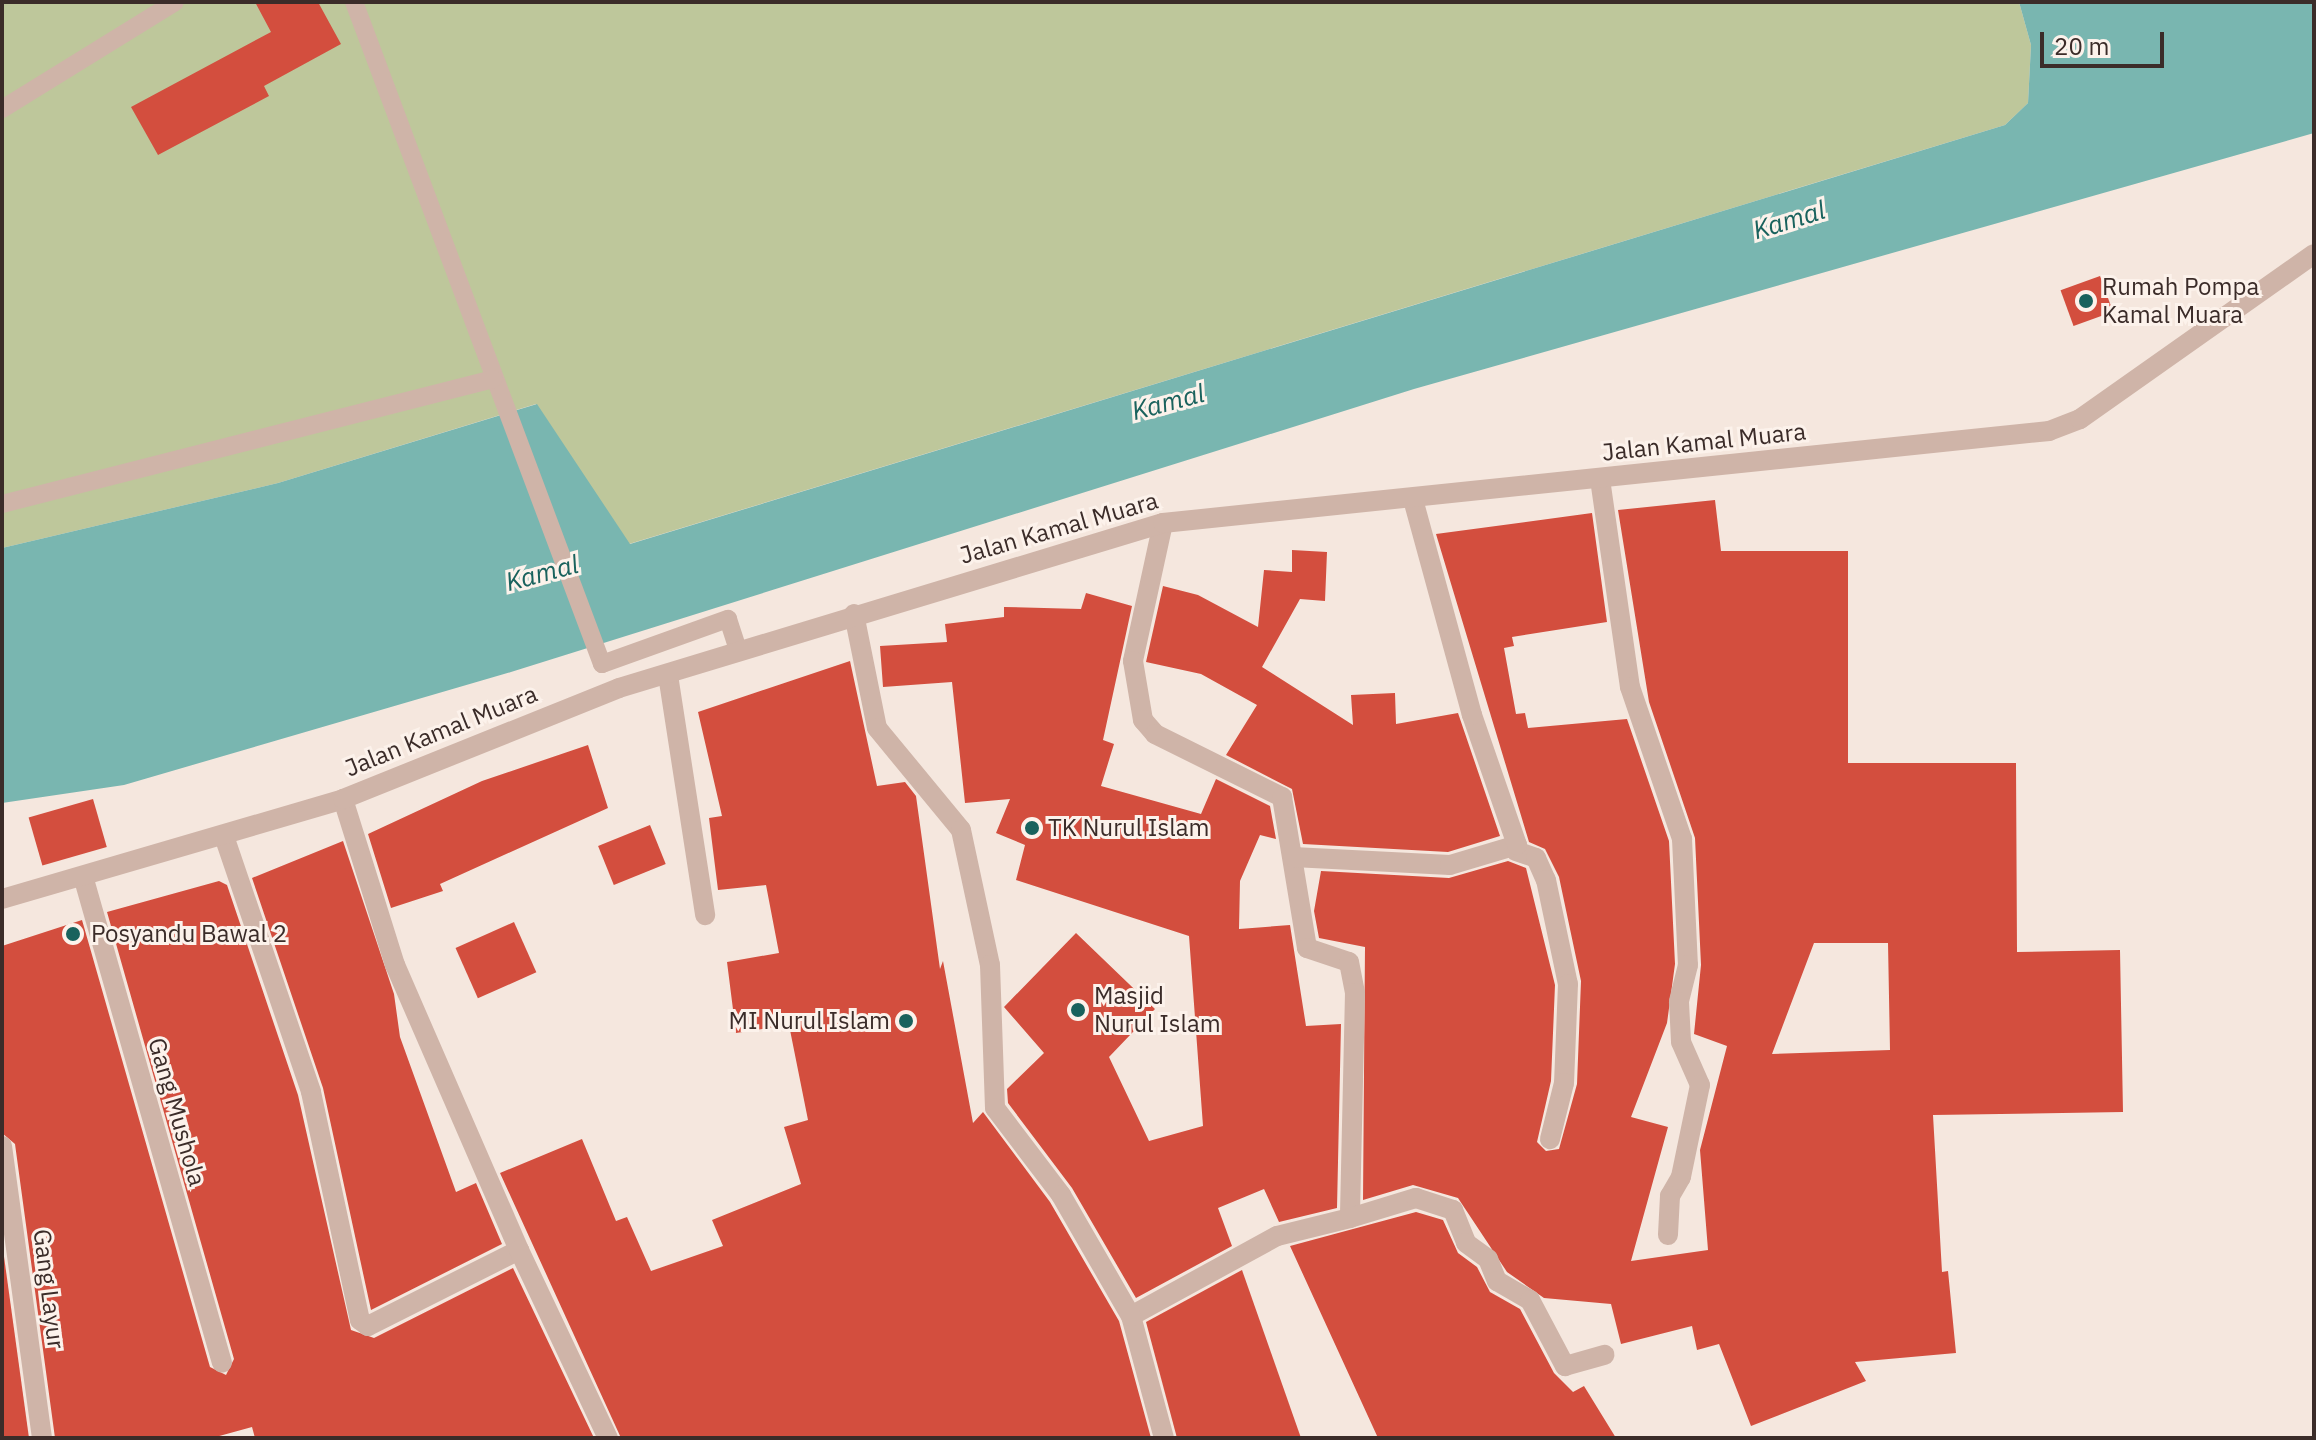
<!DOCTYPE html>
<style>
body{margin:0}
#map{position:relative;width:2316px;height:1440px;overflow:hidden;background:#f5e7de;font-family:"IBM Plex Sans",sans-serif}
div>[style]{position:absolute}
.green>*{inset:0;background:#bec79b}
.water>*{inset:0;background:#79b6b0}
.building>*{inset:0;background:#d34e3e;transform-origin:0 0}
.lane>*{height:18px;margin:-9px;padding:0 9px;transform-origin:9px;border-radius:9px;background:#cfb4a8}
.street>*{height:20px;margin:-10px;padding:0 10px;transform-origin:10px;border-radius:10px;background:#cfb4a8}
.dots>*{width:22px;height:22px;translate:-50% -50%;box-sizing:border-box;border:4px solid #fcf2eb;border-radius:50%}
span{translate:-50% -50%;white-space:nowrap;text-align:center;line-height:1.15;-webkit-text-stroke:6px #fcf2eb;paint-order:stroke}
.poi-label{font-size:24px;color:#3b2c29}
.left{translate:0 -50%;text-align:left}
.right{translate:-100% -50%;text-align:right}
.street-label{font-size:24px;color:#3b2c29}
.water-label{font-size:26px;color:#19625d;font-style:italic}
.frame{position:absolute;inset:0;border:4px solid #3b2c29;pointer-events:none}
.scale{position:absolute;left:2040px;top:32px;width:124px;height:36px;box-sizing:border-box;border:4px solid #3b2c29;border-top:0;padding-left:10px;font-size:24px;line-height:28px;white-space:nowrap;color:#3b2c29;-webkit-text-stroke:6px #fcf2eb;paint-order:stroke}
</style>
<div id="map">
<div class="green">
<i style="clip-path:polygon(2px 2px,2019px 2px,2031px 45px,2028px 103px,2005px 125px,629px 544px,536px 404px,278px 483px,2px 548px)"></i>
</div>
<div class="water">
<i style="clip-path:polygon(2019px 2px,2314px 2px,2314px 133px,1414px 389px,511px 672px,124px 785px,2px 803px,2px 548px,278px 483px,537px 404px,630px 544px,2005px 125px,2028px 103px,2031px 45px)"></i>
</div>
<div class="building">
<i style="clip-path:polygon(255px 2px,318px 2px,341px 44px,264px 86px,269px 96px,158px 155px,131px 107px,271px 32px)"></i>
<i style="left:2100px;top:276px;width:38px;height:42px;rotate:70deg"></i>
<i style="clip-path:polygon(evenodd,1715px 500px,1721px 551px,1848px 551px,1848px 763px,2016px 763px,2017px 952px,2120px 950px,2123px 1112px,1933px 1115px,1942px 1272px,1948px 1271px,1956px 1353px,1855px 1362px,1866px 1381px,1751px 1426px,1719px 1344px,1697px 1350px,1692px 1326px,1621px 1344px,1611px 1304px,1544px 1298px,1507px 1272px,1458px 1198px,1413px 1185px,1363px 1200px,1365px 947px,1319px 938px,1314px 911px,1321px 871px,1449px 878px,1508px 861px,1526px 868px,1555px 985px,1551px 1081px,1537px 1142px,1546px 1151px,1559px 1149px,1577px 1084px,1581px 981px,1559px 877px,1545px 849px,1529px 842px,1436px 534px,1592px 513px,1607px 622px,1512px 637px,1514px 646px,1504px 648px,1516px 714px,1525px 713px,1528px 728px,1627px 719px,1669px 841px,1675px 964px,1667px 1023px,1631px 1117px,1668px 1127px,1631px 1261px,1708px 1250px,1700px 1150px,1727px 1046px,1694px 1034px,1701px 965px,1695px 838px,1649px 702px,1618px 510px,1715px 500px,1814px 943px,1888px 943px,1890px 1050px,1772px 1054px,1814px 943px)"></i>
<i style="clip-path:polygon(1292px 550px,1327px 552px,1325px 601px,1300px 599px,1262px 667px,1353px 725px,1351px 695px,1395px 693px,1396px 724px,1458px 713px,1500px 836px,1448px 852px,1303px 844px,1292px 789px,1226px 755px,1257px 705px,1201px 674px,1146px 662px,1163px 586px,1198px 595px,1258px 627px,1264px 570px,1292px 572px)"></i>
<i style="clip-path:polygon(1086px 593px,1132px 606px,1103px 740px,1114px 744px,1101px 786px,1201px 814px,1216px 779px,1270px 806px,1276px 839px,1260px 835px,1240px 881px,1239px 929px,1290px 925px,1306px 1026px,1341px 1024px,1337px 1208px,1279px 1222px,1264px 1189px,1218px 1208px,1232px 1246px,1136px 1298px,1072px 1188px,1008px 1103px,1007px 1089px,1044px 1053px,1004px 1007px,1076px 933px,1155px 1009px,1109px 1057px,1149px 1141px,1203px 1126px,1189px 936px,1016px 880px,1025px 845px,996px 833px,1010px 799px,965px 803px,952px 682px,883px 687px,880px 646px,947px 642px,945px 624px,1004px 617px,1004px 607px,1081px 609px)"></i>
<i style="clip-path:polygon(850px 661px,877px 786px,905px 782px,916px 796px,940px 969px,943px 961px,973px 1123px,983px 1112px,1050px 1202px,1119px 1321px,1151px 1438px,621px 1438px,500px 1173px,582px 1139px,616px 1221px,627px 1217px,651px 1271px,723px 1246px,712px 1220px,801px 1184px,784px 1127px,808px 1120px,789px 1025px,736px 1033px,727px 962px,779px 953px,766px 885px,718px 890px,709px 818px,722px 816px,698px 712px)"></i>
<i style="clip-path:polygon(588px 745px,608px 808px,440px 884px,443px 891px,391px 908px,368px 834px,482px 781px)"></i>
<i style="left:93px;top:799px;width:50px;height:67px;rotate:74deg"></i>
<i style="left:650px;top:825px;width:42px;height:56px;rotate:68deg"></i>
<i style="clip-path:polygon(343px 841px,394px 994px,400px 1037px,456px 1192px,476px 1183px,502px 1244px,371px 1310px,323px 1088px,252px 878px)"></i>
<i style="clip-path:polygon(219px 881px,227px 885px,298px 1095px,351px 1330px,374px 1338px,513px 1268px,594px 1438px,255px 1438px,252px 1427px,212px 1438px,55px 1438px,15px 1144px,2px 1133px,2px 946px,82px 920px,210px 1367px,226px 1375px,234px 1359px,107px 912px)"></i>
<i style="left:514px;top:922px;width:55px;height:64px;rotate:66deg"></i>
<i style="clip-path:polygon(1416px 1212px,1443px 1220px,1458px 1253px,1477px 1267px,1490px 1292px,1520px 1309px,1554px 1373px,1573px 1392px,1584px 1386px,1616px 1438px,1378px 1438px,1290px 1246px)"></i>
<i style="clip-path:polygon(2px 1242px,29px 1438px,2px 1438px)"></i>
<i style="clip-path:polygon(1242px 1270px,1301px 1438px,1177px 1438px,1146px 1322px)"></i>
</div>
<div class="lane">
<i style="left:354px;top:2px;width:707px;rotate:69.46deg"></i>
<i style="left:602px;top:664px;width:134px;rotate:-19.7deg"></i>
<i style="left:728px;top:619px;width:33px;rotate:72deg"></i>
<i style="left:2px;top:109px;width:203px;rotate:-31.7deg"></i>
<i style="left:2px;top:504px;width:507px;rotate:-14.28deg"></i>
</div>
<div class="street">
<i style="left:1600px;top:479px;width:210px;rotate:81.8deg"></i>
<i style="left:1630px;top:687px;width:161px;rotate:71.1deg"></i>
<i style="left:1682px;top:839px;width:126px;rotate:87.3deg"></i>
<i style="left:1688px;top:965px;width:38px;rotate:104deg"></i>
<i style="left:1679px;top:1002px;width:40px;rotate:87.1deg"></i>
<i style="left:1681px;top:1042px;width:47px;rotate:66.2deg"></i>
<i style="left:1700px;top:1085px;width:94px;rotate:101.7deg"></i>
<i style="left:1681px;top:1177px;width:22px;rotate:120deg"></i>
<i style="left:1670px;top:1196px;width:39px;rotate:93deg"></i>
<i style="left:1163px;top:523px;width:141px;rotate:102.3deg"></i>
<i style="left:1133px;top:661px;width:60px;rotate:80.4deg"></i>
<i style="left:1143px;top:720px;width:18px;rotate:49deg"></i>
<i style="left:1155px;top:734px;width:142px;rotate:26.4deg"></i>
<i style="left:1282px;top:797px;width:153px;rotate:80.6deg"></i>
<i style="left:1307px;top:948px;width:44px;rotate:18.4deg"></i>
<i style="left:1349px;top:962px;width:32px;rotate:79deg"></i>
<i style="left:1355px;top:993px;width:225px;rotate:91.3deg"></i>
<i style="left:1350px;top:1218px;width:75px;rotate:166.1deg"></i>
<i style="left:1277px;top:1236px;width:166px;rotate:151.3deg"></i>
<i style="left:1131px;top:1316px;width:126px;rotate:74.9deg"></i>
<i style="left:854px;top:614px;width:116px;rotate:78.6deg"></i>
<i style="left:877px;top:728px;width:132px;rotate:50.5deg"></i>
<i style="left:961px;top:830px;width:138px;rotate:77.9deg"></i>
<i style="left:990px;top:965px;width:143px;rotate:88deg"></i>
<i style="left:995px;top:1108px;width:109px;rotate:52.8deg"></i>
<i style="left:1061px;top:1195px;width:140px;rotate:60deg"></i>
<i style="left:668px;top:675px;width:243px;rotate:81.2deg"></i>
<i style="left:224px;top:836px;width:270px;rotate:71.2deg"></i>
<i style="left:311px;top:1092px;width:233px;rotate:77.9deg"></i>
<i style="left:360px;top:1320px;width:10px;rotate:37deg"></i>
<i style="left:368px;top:1326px;width:169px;rotate:-26.7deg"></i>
<i style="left:519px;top:1250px;width:311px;rotate:-113.5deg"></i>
<i style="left:395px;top:965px;width:174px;rotate:-107.4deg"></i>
<i style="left:1516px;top:851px;width:21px;rotate:19deg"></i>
<i style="left:1536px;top:858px;width:24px;rotate:66deg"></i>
<i style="left:1546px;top:880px;width:106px;rotate:78.1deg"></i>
<i style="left:1568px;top:984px;width:99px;rotate:92.3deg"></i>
<i style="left:1564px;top:1083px;width:58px;rotate:104deg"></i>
<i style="left:1293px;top:857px;width:157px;rotate:2.9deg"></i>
<i style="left:1450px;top:865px;width:70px;rotate:-16.6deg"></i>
<i style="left:1517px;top:845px;width:138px;rotate:-109.1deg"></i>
<i style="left:1472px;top:715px;width:224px;rotate:-105.3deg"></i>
<i style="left:83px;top:876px;width:506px;rotate:74.07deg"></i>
<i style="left:2px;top:899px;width:355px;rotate:-16.3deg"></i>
<i style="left:343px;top:799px;width:297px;rotate:-21.9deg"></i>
<i style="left:619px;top:688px;width:568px;rotate:-16.87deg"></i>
<i style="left:1163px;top:523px;width:891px;rotate:-5.93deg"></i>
<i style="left:2049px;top:431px;width:33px;rotate:-21deg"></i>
<i style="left:2080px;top:419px;width:286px;rotate:-35.2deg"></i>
<i style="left:2px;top:1146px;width:295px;rotate:82.2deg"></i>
<i style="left:1350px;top:1218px;width:69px;rotate:-16.9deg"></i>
<i style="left:1416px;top:1198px;width:39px;rotate:18deg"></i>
<i style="left:1453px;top:1210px;width:35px;rotate:68deg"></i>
<i style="left:1466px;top:1243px;width:27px;rotate:36deg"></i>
<i style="left:1488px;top:1259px;width:24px;rotate:68deg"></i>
<i style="left:1497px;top:1281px;width:38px;rotate:30deg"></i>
<i style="left:1530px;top:1300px;width:75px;rotate:62.1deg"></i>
<i style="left:1565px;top:1366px;width:41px;rotate:-15.8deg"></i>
<i style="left:519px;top:1250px;width:208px;rotate:64.7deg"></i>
</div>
<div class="dots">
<i style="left:2086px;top:301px;background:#19625d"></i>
<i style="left:1032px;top:828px;background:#19625d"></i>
<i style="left:73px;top:934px;background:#19625d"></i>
<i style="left:1078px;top:1010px;background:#19625d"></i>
<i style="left:906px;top:1021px;background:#19625d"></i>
</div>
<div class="poi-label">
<span class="left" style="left:2102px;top:301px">Rumah Pompa<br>Kamal Muara</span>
<span class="left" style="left:1048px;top:828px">TK Nurul Islam</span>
<span class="left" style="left:91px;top:934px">Posyandu Bawal 2</span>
<span class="left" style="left:1094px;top:1010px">Masjid<br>Nurul Islam</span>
<span class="right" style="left:890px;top:1021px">MI Nurul Islam</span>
</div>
<div class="street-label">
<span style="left:1704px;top:442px;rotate:-6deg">Jalan Kamal Muara</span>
<span style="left:1059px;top:528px;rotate:-16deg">Jalan Kamal Muara</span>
<span style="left:441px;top:731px;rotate:-22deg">Jalan Kamal Muara</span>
<span style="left:177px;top:1112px;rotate:74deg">Gang Mushola</span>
<span style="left:49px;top:1289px;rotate:83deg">Gang Layur</span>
</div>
<div class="water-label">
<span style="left:1789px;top:220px;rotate:-17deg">Kamal</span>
<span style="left:1168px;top:402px;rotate:-15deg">Kamal</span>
<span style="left:542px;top:573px;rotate:-15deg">Kamal</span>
</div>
<div class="frame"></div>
<div class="scale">20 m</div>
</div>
